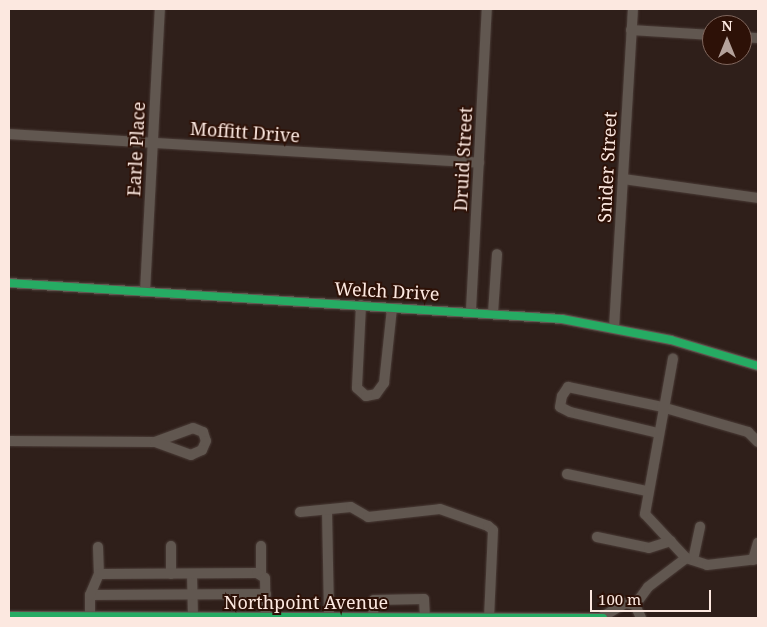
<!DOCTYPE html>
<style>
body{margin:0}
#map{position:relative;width:767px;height:627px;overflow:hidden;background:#2f1f1a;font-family:"Noto Serif",serif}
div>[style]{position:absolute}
.roads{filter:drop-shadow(0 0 1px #4a3c37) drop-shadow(0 0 1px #4a3c37)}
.minor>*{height:10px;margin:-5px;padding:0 5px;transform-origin:5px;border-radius:5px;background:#615750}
.cycleway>*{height:8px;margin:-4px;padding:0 4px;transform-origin:4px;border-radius:4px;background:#26ab63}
span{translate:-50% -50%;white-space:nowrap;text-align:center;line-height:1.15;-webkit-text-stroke:4px #2d1107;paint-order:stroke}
.street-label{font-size:18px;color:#fce8e0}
.frame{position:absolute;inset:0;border:10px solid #fce8e0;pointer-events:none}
.north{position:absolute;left:702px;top:15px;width:50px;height:50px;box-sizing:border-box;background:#2d1107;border:1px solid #80675e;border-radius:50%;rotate:0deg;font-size:14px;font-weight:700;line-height:20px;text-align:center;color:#fce8e0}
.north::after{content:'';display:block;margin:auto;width:18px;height:22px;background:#b4a29b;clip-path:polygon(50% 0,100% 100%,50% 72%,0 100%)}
.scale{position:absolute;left:590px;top:590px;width:121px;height:22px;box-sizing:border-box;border:2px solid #fce8e0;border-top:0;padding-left:6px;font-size:15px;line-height:18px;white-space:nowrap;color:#fce8e0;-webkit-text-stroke:4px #2d1107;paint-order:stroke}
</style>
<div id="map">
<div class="roads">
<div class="minor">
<i style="left:631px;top:30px;width:81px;rotate:3.5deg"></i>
<i style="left:742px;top:37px;width:16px;rotate:4deg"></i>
<i style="left:9px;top:134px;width:471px;rotate:3.5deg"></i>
<i style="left:623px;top:179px;width:136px;rotate:8deg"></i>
<i style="left:9px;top:283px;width:554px;rotate:3.72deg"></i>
<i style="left:562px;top:319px;width:111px;rotate:10.9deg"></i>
<i style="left:671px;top:340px;width:91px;rotate:16.6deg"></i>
<i style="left:145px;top:292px;width:283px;rotate:-87deg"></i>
<i style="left:361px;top:305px;width:83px;rotate:92.8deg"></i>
<i style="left:357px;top:388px;width:12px;rotate:42deg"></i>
<i style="left:366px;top:396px;width:10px;rotate:-11deg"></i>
<i style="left:376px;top:394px;width:14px;rotate:-54deg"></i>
<i style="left:384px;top:383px;width:75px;rotate:-83.9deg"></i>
<i style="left:471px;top:310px;width:301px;rotate:-87deg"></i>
<i style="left:493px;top:313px;width:59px;rotate:-86.1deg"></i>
<i style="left:614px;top:328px;width:320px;rotate:-86.6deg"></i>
<i style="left:658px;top:433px;width:90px;rotate:-166.6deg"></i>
<i style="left:570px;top:412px;width:11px;rotate:-153deg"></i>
<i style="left:560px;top:407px;width:11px;rotate:-80deg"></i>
<i style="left:562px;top:396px;width:11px;rotate:-56deg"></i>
<i style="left:568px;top:387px;width:96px;rotate:12deg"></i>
<i style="left:662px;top:407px;width:90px;rotate:16.2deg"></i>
<i style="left:748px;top:432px;width:14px;rotate:45deg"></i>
<i style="left:9px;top:441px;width:146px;rotate:0.4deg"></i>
<i style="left:155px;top:442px;width:40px;rotate:-20.2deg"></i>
<i style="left:193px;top:428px;width:11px;rotate:22deg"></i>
<i style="left:203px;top:432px;width:9px;rotate:72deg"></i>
<i style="left:206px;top:441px;width:10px;rotate:114deg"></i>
<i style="left:202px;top:450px;width:12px;rotate:156deg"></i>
<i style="left:191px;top:455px;width:38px;rotate:-160deg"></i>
<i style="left:567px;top:474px;width:82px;rotate:12deg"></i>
<i style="left:327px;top:510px;width:107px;rotate:88.9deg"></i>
<i style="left:300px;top:512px;width:51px;rotate:-5.6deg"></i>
<i style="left:351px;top:507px;width:20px;rotate:30deg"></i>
<i style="left:368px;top:517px;width:72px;rotate:-6.3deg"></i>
<i style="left:440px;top:509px;width:51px;rotate:19.5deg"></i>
<i style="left:488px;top:526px;width:6px;rotate:39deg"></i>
<i style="left:493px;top:530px;width:88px;rotate:92.6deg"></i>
<i style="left:597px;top:537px;width:53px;rotate:11.9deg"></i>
<i style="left:649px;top:548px;width:23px;rotate:-18deg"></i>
<i style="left:261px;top:546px;width:27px;rotate:90deg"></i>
<i style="left:98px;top:547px;width:27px;rotate:88deg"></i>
<i style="left:686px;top:558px;width:22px;rotate:18deg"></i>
<i style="left:707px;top:565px;width:51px;rotate:-6.7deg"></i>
<i style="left:693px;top:560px;width:34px;rotate:-78deg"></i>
<i style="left:753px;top:560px;width:18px;rotate:-74deg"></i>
<i style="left:171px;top:574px;width:28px;rotate:-90deg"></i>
<i style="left:192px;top:574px;width:44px;rotate:88.7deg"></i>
<i style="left:90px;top:595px;width:176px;rotate:-0.3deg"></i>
<i style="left:635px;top:605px;width:22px;rotate:-54deg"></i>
<i style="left:648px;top:587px;width:48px;rotate:-37.3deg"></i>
<i style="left:686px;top:558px;width:60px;rotate:-133deg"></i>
<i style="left:645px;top:514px;width:158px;rotate:-79.8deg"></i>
<i style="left:9px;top:616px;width:594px;rotate:0.19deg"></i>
<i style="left:90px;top:617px;width:22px;rotate:-90deg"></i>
<i style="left:90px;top:595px;width:23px;rotate:-67deg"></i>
<i style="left:99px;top:574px;width:158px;rotate:-0.4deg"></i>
<i style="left:257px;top:573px;width:9px;rotate:32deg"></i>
<i style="left:265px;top:578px;width:39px;rotate:89deg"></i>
<i style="left:373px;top:617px;width:17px;rotate:-87deg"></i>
<i style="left:374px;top:600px;width:50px;rotate:-1.1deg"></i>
<i style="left:424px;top:599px;width:18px;rotate:87deg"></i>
<i style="left:602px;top:617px;width:27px;rotate:-31deg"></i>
<i style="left:625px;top:603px;width:10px;rotate:11deg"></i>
<i style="left:635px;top:605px;width:14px;rotate:65deg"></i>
</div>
</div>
<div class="cycleway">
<i style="left:9px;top:283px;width:554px;rotate:3.72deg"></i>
<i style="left:562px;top:319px;width:111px;rotate:10.9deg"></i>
<i style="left:671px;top:340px;width:91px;rotate:16.6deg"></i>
<i style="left:9px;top:616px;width:594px;rotate:0.19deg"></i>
</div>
<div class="street-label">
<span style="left:245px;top:132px;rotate:4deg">Moffitt Drive</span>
<span style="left:136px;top:149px;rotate:-87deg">Earle Place</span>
<span style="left:463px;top:159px;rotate:-87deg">Druid Street</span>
<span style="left:607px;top:167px;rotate:-87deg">Snider Street</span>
<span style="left:387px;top:291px;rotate:3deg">Welch Drive</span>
<span style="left:306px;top:602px">Northpoint Avenue</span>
</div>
<div class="frame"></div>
<div class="north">N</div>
<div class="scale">100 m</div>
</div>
